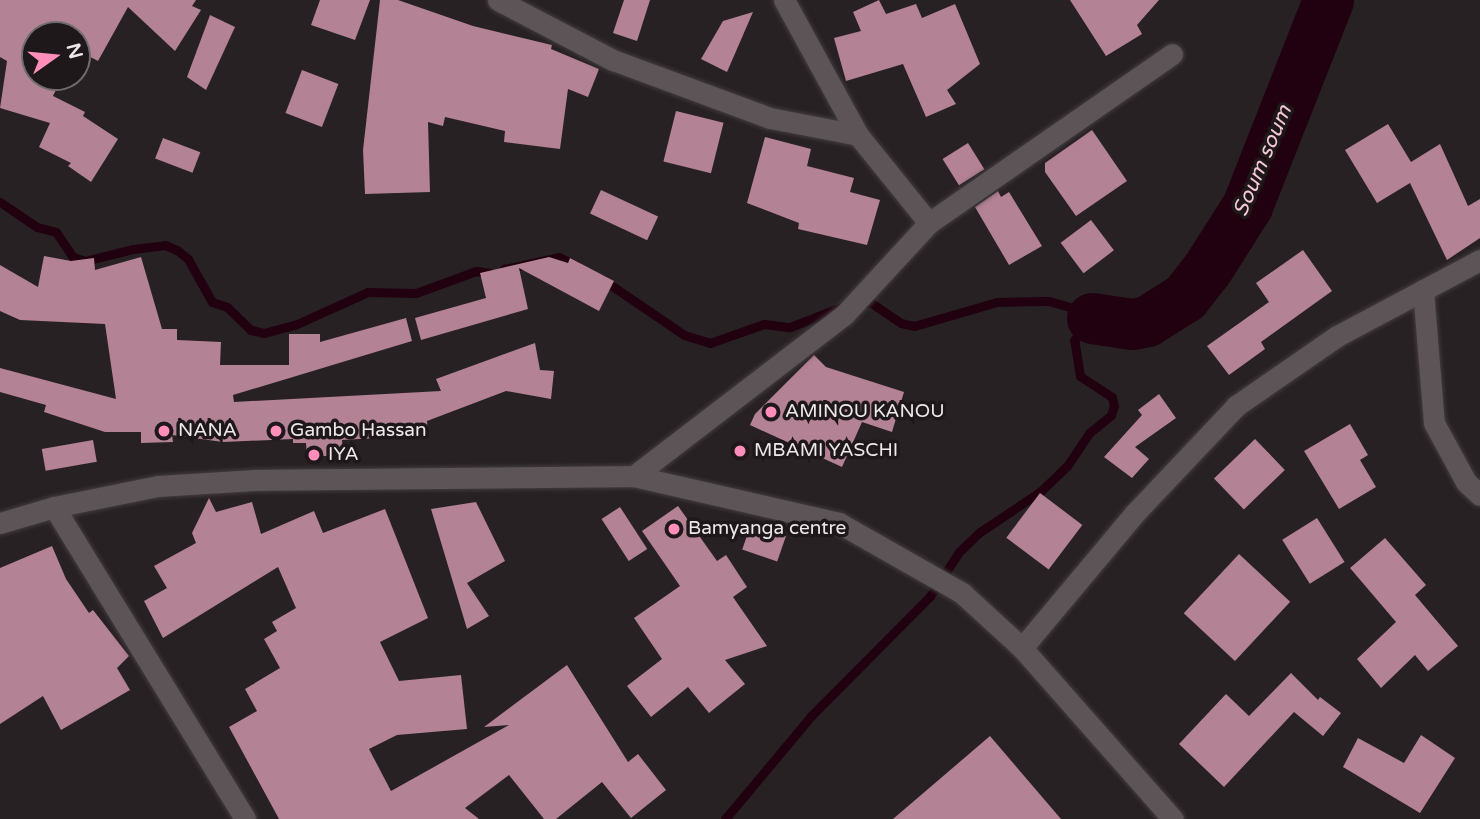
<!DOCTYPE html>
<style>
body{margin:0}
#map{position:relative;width:1480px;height:819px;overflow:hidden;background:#282123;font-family:"Varela Round",sans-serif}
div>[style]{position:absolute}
.stream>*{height:9px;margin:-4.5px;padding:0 4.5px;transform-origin:4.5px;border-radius:4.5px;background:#21010f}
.river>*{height:51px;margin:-25.5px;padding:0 25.5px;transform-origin:25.5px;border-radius:25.5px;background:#21010f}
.building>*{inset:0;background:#b38294;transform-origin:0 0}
.roads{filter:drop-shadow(0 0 2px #413c3e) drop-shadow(0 0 2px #413c3e)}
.street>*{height:21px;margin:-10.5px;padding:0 10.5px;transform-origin:10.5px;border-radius:10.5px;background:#5c5456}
.secondary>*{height:21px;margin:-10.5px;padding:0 10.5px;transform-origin:10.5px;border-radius:10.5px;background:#5c5456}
.dots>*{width:19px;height:19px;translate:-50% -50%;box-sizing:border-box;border:4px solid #1e181a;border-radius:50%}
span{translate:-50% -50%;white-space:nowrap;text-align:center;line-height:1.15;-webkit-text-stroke:7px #1e181a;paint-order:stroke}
.poi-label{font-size:19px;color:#ede8ea}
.left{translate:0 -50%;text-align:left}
.water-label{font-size:21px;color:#f6c8d8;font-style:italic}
.north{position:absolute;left:21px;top:21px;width:70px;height:70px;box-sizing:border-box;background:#1e181a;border:2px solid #716b6d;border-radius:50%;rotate:75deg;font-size:19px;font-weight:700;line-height:28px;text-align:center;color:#ede8ea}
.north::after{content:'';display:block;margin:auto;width:24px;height:32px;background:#ff8ebb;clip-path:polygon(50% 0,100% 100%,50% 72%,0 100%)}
</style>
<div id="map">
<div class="stream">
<i style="left:0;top:202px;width:45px;rotate:34deg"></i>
<i style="left:37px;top:227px;width:20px;rotate:15deg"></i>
<i style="left:56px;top:232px;width:30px;rotate:56deg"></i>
<i style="left:73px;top:257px;width:13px;rotate:18deg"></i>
<i style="left:85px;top:261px;width:49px;rotate:-14deg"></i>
<i style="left:133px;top:249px;width:32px;rotate:-7deg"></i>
<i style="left:165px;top:245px;width:13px;rotate:23deg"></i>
<i style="left:177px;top:250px;width:14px;rotate:39deg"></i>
<i style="left:188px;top:259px;width:49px;rotate:60.8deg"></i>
<i style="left:212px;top:302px;width:16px;rotate:18deg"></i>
<i style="left:227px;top:307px;width:33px;rotate:44deg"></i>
<i style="left:251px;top:330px;width:13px;rotate:13deg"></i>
<i style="left:264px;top:333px;width:34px;rotate:-15deg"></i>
<i style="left:297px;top:324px;width:78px;rotate:-24.3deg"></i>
<i style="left:368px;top:292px;width:48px;rotate:1.2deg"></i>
<i style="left:416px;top:293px;width:64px;rotate:-20.1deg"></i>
<i style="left:476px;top:271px;width:14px;rotate:8deg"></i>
<i style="left:504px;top:269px;width:56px;rotate:-12.3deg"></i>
<i style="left:559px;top:257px;width:20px;rotate:27deg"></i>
<i style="left:602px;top:279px;width:99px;rotate:34.3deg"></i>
<i style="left:684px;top:335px;width:27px;rotate:17deg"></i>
<i style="left:710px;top:343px;width:57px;rotate:-19.4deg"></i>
<i style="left:764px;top:324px;width:26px;rotate:7deg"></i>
<i style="left:790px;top:327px;width:61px;rotate:-21.1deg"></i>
<i style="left:725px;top:819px;width:134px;rotate:-50.1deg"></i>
<i style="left:811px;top:716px;width:169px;rotate:-45.2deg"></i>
<i style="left:930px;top:596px;width:53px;rotate:-56.6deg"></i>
<i style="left:959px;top:552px;width:29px;rotate:-44deg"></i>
<i style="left:980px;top:532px;width:73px;rotate:-33.9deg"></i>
<i style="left:1041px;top:491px;width:36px;rotate:-44deg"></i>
<i style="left:1067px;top:466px;width:40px;rotate:-56deg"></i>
<i style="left:1089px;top:433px;width:28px;rotate:-39deg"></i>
<i style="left:1111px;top:415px;width:9px;rotate:-72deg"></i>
<i style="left:1114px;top:406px;width:9px;rotate:-103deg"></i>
<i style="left:1112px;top:397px;width:38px;rotate:-147deg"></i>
<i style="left:1080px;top:376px;width:36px;rotate:-99deg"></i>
<i style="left:1074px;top:340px;width:28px;rotate:-51deg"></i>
<i style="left:1092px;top:318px;width:14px;rotate:-146deg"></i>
<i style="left:1080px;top:310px;width:33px;rotate:-164deg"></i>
<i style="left:1048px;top:301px;width:51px;rotate:178.9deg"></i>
<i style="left:997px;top:302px;width:86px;rotate:163.9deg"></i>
<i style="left:914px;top:326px;width:13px;rotate:-167deg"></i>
<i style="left:901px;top:323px;width:36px;rotate:-146deg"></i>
<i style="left:871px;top:303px;width:11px;rotate:-175deg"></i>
</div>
<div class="river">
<i style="left:1092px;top:318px;width:40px;rotate:8.5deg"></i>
<i style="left:1132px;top:324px;width:15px;rotate:-11deg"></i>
<i style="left:1147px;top:321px;width:45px;rotate:-32.3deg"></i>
<i style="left:1185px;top:297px;width:36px;rotate:-52deg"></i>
<i style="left:1207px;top:269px;width:75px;rotate:-57.6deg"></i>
<i style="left:1247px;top:206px;width:221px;rotate:-68.5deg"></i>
</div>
<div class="building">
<i style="clip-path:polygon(0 0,196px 0,192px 6px,201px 10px,175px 51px,128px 7px,98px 61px,77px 50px,77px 35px,35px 35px,35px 77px,62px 77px,53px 96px,85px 112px,83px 116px,118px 139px,91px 182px,68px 166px,71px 163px,39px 147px,50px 123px,0 108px,7px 61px,0 57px)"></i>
<i style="clip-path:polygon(320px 0,370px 0,355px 40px,311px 25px)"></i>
<i style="clip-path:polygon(380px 0,398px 0,473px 26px,552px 45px,551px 49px,599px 69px,588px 97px,568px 89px,560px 149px,504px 142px,505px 131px,445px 117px,443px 126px,428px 122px,430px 192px,365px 194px,363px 150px)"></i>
<i style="clip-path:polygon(624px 0,650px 0,637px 41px,613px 33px)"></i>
<i style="clip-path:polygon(879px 0,886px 14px,916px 4px,922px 18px,955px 4px,980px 64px,947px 90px,956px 104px,926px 117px,903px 64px,846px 81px,834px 38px,861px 31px,853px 12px)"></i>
<i style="clip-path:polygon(1070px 0,1159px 0,1137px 25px,1142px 34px,1106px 56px)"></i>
<i style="clip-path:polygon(753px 12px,727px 72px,701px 59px,723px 21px)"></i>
<i style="clip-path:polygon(210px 15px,235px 27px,206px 90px,187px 77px)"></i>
<i style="left:302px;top:70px;width:39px;height:46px;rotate:21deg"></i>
<i style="left:676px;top:111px;width:49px;height:52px;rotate:14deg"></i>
<i style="clip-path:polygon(1388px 124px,1411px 162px,1440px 144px,1468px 206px,1480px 199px,1480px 238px,1447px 260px,1410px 183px,1377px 203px,1345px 150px)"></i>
<i style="clip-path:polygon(1092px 130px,1127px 181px,1076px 216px,1045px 172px,1045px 163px)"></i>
<i style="clip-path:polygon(765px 137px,811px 149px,807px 166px,854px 178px,850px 192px,880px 200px,867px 245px,798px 229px,799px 223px,747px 203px)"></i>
<i style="left:163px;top:138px;width:40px;height:22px;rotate:21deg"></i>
<i style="left:968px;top:143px;width:31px;height:30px;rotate:58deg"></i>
<i style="left:601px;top:190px;width:63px;height:26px;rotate:25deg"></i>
<i style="clip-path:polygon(998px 191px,1001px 197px,1009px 192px,1042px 246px,1009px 265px,975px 207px)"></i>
<i style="left:1091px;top:220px;width:38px;height:38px;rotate:53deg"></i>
<i style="clip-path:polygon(1303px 250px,1332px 291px,1261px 342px,1265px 349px,1229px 375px,1207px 346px,1269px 302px,1256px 283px)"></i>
<i style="clip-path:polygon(44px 256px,71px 261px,94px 258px,95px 270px,141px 257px,162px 329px,177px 329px,177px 340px,221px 342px,220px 365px,289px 365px,289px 334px,320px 334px,320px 342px,406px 318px,412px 341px,233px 395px,234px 402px,441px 391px,436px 379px,535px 343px,540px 370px,554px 371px,551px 399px,506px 391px,427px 421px,428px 435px,342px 440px,343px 455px,307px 457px,306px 443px,293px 443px,293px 439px,223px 442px,172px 435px,173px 442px,141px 443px,141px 432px,105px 432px,44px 412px,46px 405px,0 392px,0 368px,116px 399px,105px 324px,20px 320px,0 311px,0 265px,38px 287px)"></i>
<i style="clip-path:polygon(549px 257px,568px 263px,570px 258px,614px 281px,599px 311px,519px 268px,528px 309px,421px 340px,415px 318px,486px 298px,480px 273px)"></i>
<i style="clip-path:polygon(814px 355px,826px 367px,904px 392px,892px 432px,862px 422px,842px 467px,750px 425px,755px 414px)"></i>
<i style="clip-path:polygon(1159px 394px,1176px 418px,1135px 447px,1149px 459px,1132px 478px,1104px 457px,1142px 415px,1138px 410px)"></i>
<i style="clip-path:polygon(1350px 424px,1368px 455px,1360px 460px,1376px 487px,1339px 509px,1304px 451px)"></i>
<i style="left:1255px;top:439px;width:43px;height:57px;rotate:46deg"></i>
<i style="left:93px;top:440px;width:22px;height:52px;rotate:80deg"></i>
<i style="left:1040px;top:493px;width:53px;height:56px;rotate:37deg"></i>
<i style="clip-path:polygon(209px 498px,216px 512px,252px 502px,261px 534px,314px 511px,323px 533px,385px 509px,428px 618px,380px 642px,399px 681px,461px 675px,467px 729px,397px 735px,369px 749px,391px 791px,509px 725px,484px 727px,567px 665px,628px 762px,638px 754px,666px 790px,631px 818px,602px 782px,556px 819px,544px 819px,509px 775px,465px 808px,479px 819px,279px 819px,229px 727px,257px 711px,245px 689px,280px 668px,264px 639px,277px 631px,272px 622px,296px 608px,278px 567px,163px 638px,144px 601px,167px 588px,154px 566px,196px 543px,192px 533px)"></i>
<i style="clip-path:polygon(476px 502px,505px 561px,467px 583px,489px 616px,467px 629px,431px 509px)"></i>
<i style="clip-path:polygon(678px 506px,717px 561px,726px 555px,747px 587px,733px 597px,767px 646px,725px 660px,745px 684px,709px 713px,688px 687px,651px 717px,627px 686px,662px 659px,634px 618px,680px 586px,642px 531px)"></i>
<i style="left:620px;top:507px;width:50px;height:22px;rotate:57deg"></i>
<i style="left:1317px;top:518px;width:52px;height:41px;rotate:58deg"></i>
<i style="left:751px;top:524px;width:37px;height:27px;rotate:19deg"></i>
<i style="clip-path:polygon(1385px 538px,1426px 585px,1415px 595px,1458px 646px,1428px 671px,1415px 655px,1381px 688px,1357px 659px,1396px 622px,1350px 568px)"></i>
<i style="clip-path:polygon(52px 546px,66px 579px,89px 613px,93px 610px,129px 656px,117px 668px,130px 690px,61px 730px,43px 696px,0 724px,0 568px)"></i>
<i style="left:1239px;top:554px;width:70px;height:81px;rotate:43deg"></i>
<i style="clip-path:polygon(1291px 673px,1318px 700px,1320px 697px,1341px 713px,1323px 736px,1294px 712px,1224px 787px,1179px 744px,1226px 694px,1249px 716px)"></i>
<i style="clip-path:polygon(1421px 735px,1455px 758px,1420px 813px,1343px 767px,1358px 738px,1404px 763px)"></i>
<i style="clip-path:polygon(990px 736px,1061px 819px,893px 819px)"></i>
</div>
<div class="roads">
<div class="street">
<i style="left:498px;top:0;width:130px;rotate:27.6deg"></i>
<i style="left:613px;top:60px;width:167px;rotate:20.3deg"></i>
<i style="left:770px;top:118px;width:90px;rotate:10.9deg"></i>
<i style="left:929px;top:223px;width:296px;rotate:-34.8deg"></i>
<i style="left:1423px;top:290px;width:133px;rotate:85.3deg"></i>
<i style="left:1434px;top:423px;width:67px;rotate:61.5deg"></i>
<i style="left:1466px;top:482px;width:19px;rotate:43deg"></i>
<i style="left:634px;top:476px;width:265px;rotate:-37.5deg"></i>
<i style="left:844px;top:315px;width:125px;rotate:-47.3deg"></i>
<i style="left:929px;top:223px;width:113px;rotate:-128.9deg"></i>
<i style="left:858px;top:135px;width:154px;rotate:-118.7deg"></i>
<i style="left:54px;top:507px;width:366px;rotate:58.5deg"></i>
<i style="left:1022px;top:648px;width:175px;rotate:-50.1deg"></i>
<i style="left:1134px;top:514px;width:149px;rotate:-46.6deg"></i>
<i style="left:1236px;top:406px;width:123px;rotate:-34.7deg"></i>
<i style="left:1337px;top:336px;width:162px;rotate:-28deg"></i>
</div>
<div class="secondary">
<i style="left:0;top:523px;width:56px;rotate:-16.5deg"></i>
<i style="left:54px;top:507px;width:106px;rotate:-11.4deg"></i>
<i style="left:158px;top:486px;width:97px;rotate:-3.5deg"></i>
<i style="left:255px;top:480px;width:379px;rotate:-0.6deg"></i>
<i style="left:634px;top:476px;width:210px;rotate:12.9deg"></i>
<i style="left:839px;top:523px;width:142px;rotate:29.6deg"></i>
<i style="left:962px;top:593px;width:81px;rotate:42.5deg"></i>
<i style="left:1022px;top:648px;width:228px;rotate:48.6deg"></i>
</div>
</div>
<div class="dots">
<i style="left:771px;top:412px;background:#ff8ebb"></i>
<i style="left:164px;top:431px;background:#ff8ebb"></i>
<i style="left:276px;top:431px;background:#ff8ebb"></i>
<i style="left:740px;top:451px;background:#ff8ebb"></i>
<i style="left:314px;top:455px;background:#ff8ebb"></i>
<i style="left:674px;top:529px;background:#ff8ebb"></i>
</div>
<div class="poi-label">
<span class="left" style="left:785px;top:412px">AMINOU KANOU</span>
<span class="left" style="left:178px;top:431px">NANA</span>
<span class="left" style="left:290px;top:431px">Gambo Hassan</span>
<span class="left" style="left:754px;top:451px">MBAMI YASCHI</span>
<span class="left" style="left:328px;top:455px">IYA</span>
<span class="left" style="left:688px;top:529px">Bamyanga centre</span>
</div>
<div class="water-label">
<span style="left:1263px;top:161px;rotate:-67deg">Soum soum</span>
</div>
<div class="north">N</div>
</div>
